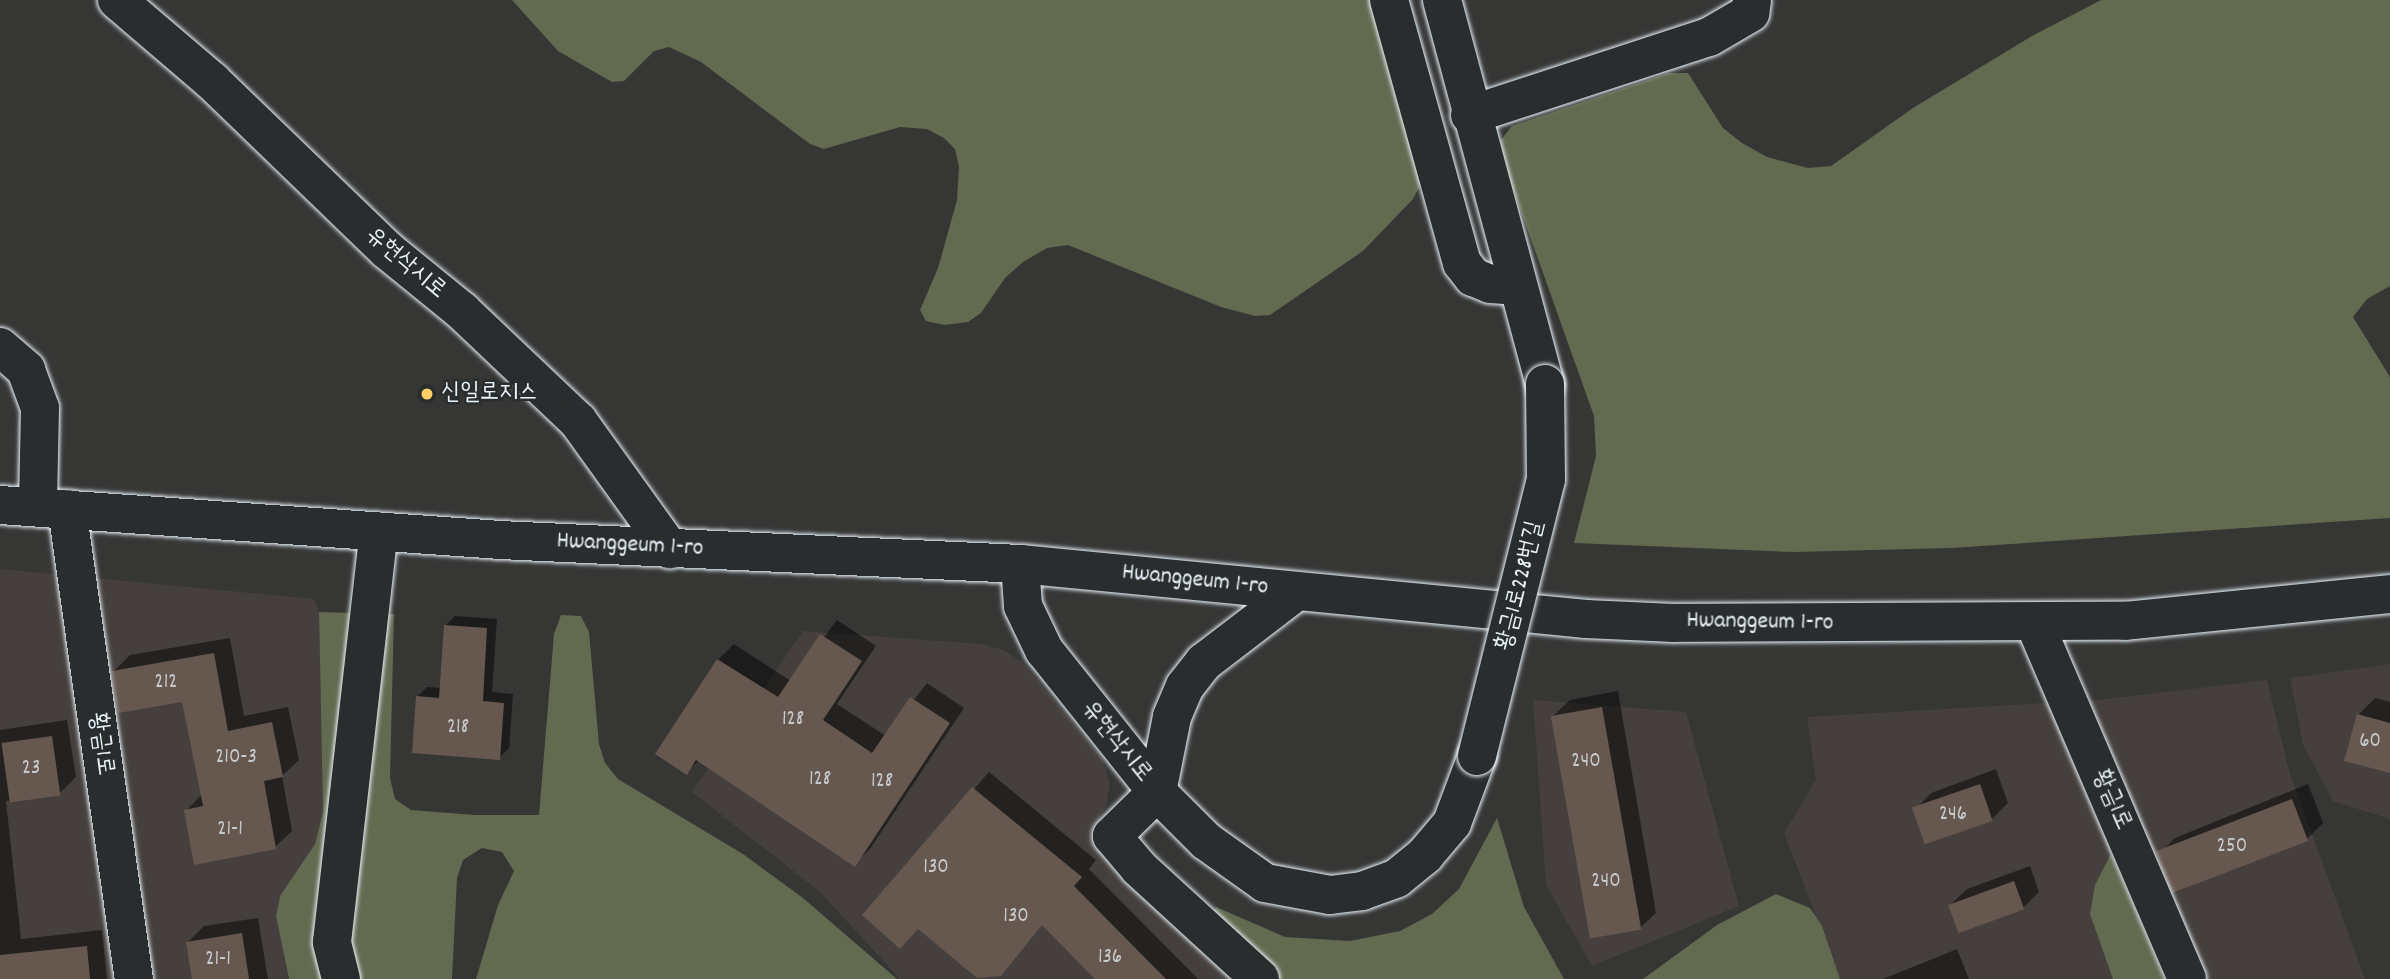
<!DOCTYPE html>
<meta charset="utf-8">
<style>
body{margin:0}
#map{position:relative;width:2390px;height:979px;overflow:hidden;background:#363635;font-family:Dekko,"Poor Story",sans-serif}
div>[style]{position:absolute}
.built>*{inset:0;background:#45403d}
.green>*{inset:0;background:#626a50}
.shadow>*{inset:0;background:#0007}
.building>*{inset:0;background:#67584f;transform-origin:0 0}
.roads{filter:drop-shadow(0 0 2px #e8f1f8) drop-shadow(0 0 2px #e8f1f8)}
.minor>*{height:38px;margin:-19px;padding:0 19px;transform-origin:19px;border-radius:19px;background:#2a2d2e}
.bridges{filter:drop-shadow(0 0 2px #e8f1f8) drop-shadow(0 0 2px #e8f1f8)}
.minor-bridge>*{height:38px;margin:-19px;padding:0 19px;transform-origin:19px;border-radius:19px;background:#2a2d2e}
.dots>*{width:19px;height:19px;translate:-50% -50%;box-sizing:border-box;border:4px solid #2a2d2e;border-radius:50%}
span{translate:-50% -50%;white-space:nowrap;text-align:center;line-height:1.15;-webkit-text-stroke:5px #2a2d2e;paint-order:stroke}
.number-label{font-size:21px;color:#c8cbce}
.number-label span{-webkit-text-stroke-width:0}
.street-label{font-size:24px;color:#e8f1f8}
.poi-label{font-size:24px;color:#e8f1f8}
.left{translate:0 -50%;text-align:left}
</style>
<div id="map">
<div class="built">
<i style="clip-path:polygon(0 569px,314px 599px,319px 612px,323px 812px,315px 844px,280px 896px,276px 916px,289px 979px,0 979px)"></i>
<i style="clip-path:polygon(803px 631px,981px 644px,1004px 650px,1022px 662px,1102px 758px,1110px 783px,1106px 806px,1090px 837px,1235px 979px,900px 979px,819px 891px,692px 792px)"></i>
<i style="clip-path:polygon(2390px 664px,2390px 819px,2333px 801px,2303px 745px,2290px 678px)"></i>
<i style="clip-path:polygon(2267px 680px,2289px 771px,2365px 979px,2164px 979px,2111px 855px,2113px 979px,1840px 979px,1784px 833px,1816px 780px,1807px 717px,2098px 700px)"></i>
<i style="clip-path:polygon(1533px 700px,1686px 712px,1739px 906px,1592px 966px,1546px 885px)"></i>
</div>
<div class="green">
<i style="clip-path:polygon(512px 0,1370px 0,1379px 11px,1423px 180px,1413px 199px,1363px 251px,1270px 315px,1255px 316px,1221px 307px,1068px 245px,1047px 248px,1023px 262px,1005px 278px,981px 313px,968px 322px,944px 325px,926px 321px,920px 310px,938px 268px,957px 200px,959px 167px,955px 149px,944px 138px,927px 129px,900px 127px,824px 149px,810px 144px,701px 62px,669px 47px,654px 51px,624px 81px,612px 82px,558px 51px)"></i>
<i style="clip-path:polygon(2101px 0,2390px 0,2390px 286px,2367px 299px,2353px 317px,2390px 377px,2390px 518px,1952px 548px,1793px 552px,1574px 543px,1596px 456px,1594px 416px,1502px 158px,1501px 140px,1512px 126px,1669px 73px,1688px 73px,1723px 128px,1742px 143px,1767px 157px,1808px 168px,1831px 166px,1913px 108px,2032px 36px)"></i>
<i style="clip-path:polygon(319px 612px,394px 614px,390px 778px,395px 799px,411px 810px,475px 815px,539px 815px,554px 634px,561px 615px,581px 616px,589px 632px,599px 744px,605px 763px,618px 779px,743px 854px,803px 898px,897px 979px,476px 979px,498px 905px,514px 871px,502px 852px,482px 848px,463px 860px,457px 878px,452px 979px,289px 979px,276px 916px,280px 896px,315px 844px,323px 812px)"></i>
<i style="clip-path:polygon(1497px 818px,1524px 907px,1564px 979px,1280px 979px,1210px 917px,1216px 907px,1285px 937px,1350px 941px,1400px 931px,1432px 914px,1459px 889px)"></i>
<i style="clip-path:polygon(2111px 854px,2149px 942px,2164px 979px,2113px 979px,2090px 914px,2095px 885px)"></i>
<i style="clip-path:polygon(1776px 894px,1810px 908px,1822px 926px,1840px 979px,1643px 979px,1717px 925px)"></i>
</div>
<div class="shadow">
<i style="clip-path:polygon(455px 616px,497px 619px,492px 692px,513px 694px,509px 748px,499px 758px,417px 697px,427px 687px,441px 688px,445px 626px)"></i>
<i style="clip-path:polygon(837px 620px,876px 646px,837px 704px,886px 736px,927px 683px,964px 708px,870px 849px,854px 864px,699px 760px,687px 772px,657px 754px,718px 660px,734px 644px,791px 681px)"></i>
<i style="clip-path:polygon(230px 638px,244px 716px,288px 707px,299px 760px,282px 776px,292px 831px,275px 847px,186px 811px,202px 794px,183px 700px,114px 671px,130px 655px)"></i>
<i style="clip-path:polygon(1618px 691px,1656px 913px,1639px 929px,1553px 716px,1570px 700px)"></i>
<i style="clip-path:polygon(2375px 698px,2390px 702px,2390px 771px,2346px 759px,2359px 714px)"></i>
<i style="clip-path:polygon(67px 720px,76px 777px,60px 793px,6px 801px,21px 939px,102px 930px,107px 979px,0 979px,0 730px)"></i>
<i style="clip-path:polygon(1996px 769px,2008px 803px,1992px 819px,1915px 810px,1931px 793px)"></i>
<i style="clip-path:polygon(989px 772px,1096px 860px,1089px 869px,1198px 979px,1098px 979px,1046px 918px,1000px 974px,919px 928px,864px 915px)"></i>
<i style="clip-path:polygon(2308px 784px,2323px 823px,2307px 839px,2176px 892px,2159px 854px,2175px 838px)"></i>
<i style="clip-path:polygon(2030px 866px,2039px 892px,2023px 908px,1950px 905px,1967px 889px)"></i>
<i style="clip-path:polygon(258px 918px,268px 979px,194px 979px,188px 942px,204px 926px)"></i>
<i style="clip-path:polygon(1957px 949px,1969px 979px,1883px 979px)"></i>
</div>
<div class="building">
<i style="clip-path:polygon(444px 625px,487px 628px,483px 701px,504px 703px,500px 760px,412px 753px,416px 696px,439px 698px)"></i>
<i style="clip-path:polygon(820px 634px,862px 661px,823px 720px,872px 753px,910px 697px,950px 723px,855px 867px,696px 760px,687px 775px,655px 754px,717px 659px,778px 697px)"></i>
<i style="clip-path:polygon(214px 653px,228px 731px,272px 722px,283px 777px,264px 781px,276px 849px,194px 865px,184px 810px,203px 806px,182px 702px,118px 713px,112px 671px)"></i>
<i style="left:1602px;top:707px;width:226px;height:52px;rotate:80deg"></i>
<i style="clip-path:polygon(2357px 714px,2390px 723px,2390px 773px,2344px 761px)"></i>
<i style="left:52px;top:736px;width:60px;height:51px;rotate:82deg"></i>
<i style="left:1980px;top:784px;width:39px;height:72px;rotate:71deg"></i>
<i style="clip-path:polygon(972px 787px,1082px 877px,1074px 886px,1166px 979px,1095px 979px,1042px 925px,1001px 976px,977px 978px,918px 929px,900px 949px,862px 915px)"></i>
<i style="left:2292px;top:799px;width:45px;height:146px;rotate:69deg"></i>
<i style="left:2014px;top:881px;width:30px;height:70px;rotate:70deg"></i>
<i style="clip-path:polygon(242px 933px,249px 979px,192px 979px,186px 942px)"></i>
<i style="clip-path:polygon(87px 946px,90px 979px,0 979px,0 955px)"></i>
</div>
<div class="roads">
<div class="minor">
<i style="left:117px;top:0;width:125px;rotate:40.5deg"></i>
<i style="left:212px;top:81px;width:243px;rotate:44deg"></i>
<i style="left:387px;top:250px;width:97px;rotate:39.1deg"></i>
<i style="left:462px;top:311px;width:160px;rotate:43.5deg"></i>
<i style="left:578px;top:421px;width:158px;rotate:54.3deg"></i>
<i style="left:1389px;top:0;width:273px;rotate:74.5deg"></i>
<i style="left:1462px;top:263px;width:18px;rotate:52deg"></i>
<i style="left:1473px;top:277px;width:18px;rotate:22deg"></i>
<i style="left:1490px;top:284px;width:27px;rotate:4deg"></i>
<i style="left:1442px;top:0;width:398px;rotate:75deg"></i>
<i style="left:1470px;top:115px;width:251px;rotate:-18.1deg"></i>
<i style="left:1709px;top:37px;width:48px;rotate:-30.3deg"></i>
<i style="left:1750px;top:13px;width:13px;rotate:-81deg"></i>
<i style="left:0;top:347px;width:35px;rotate:41deg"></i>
<i style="left:26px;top:370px;width:40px;rotate:69.8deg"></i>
<i style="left:40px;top:408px;width:99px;rotate:91.2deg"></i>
<i style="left:0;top:505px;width:501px;rotate:4deg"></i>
<i style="left:500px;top:540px;width:521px;rotate:2.64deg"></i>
<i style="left:1020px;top:564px;width:569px;rotate:5.55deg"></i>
<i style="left:1586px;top:619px;width:88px;rotate:2.6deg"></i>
<i style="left:1674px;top:623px;width:451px;rotate:-0.3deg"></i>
<i style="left:2125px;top:621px;width:266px;rotate:-5.8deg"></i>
<i style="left:67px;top:509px;width:475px;rotate:81.9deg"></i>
<i style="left:1020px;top:564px;width:42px;rotate:85.9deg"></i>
<i style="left:1023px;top:606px;width:49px;rotate:64.5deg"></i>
<i style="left:1044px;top:650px;width:181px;rotate:51.5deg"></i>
<i style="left:1157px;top:792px;width:63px;rotate:135.6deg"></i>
<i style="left:1112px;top:836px;width:42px;rotate:49.8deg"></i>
<i style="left:1139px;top:868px;width:164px;rotate:42.5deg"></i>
<i style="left:1297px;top:591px;width:117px;rotate:142.6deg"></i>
<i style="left:1204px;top:662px;width:31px;rotate:128deg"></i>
<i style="left:1185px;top:686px;width:34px;rotate:113deg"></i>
<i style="left:1172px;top:717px;width:76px;rotate:101.3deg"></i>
<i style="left:1157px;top:792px;width:69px;rotate:45deg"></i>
<i style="left:1206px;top:841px;width:72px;rotate:35.4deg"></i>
<i style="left:1265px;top:883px;width:66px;rotate:10.5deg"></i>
<i style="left:1330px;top:895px;width:32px;rotate:-7deg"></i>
<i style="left:1362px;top:891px;width:37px;rotate:-20deg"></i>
<i style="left:1397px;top:878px;width:36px;rotate:-39deg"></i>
<i style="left:1425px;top:855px;width:42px;rotate:-49.8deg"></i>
<i style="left:1452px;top:823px;width:72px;rotate:-69.5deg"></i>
<i style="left:2034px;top:622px;width:388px;rotate:66.8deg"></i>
<i style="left:341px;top:979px;width:38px;rotate:-104deg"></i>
<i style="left:332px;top:942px;width:413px;rotate:-83.5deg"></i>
</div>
</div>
<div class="bridges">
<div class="minor-bridge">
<i style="left:1477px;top:756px;width:284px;rotate:-76deg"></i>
<i style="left:1546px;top:480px;width:96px;rotate:-90.6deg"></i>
</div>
</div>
<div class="dots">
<i style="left:427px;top:394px;background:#ffd166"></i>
</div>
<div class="number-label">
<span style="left:166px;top:683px">212</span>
<span style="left:793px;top:720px">128</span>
<span style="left:458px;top:728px">218</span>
<span style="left:2370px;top:742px">60</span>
<span style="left:236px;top:758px">210-3</span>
<span style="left:1586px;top:762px">240</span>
<span style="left:31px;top:769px">23</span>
<span style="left:820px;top:780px">128</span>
<span style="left:882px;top:782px">128</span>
<span style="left:1953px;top:815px">246</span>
<span style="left:230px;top:830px">21-1</span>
<span style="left:2232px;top:847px">250</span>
<span style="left:936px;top:868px">130</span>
<span style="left:1606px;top:882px">240</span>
<span style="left:1016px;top:917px">130</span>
<span style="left:1110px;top:958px">136</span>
<span style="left:218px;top:960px">21-1</span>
</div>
<div class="street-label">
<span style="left:405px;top:264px;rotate:40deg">유현삭시로</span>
<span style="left:630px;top:546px;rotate:3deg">Hwanggeum 1-ro</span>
<span style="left:1195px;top:581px;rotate:6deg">Hwanggeum 1-ro</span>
<span style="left:1521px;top:586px;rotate:-76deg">황금1로228번길</span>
<span style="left:1760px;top:623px;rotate:1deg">Hwanggeum 1-ro</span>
<span style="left:1116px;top:742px;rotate:51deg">유현삭시로</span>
<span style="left:100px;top:744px;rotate:82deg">황금1로</span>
<span style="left:2111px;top:800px;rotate:66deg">황금1로</span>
</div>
<div class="poi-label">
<span class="left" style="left:441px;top:394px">신일로지스</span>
</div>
</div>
